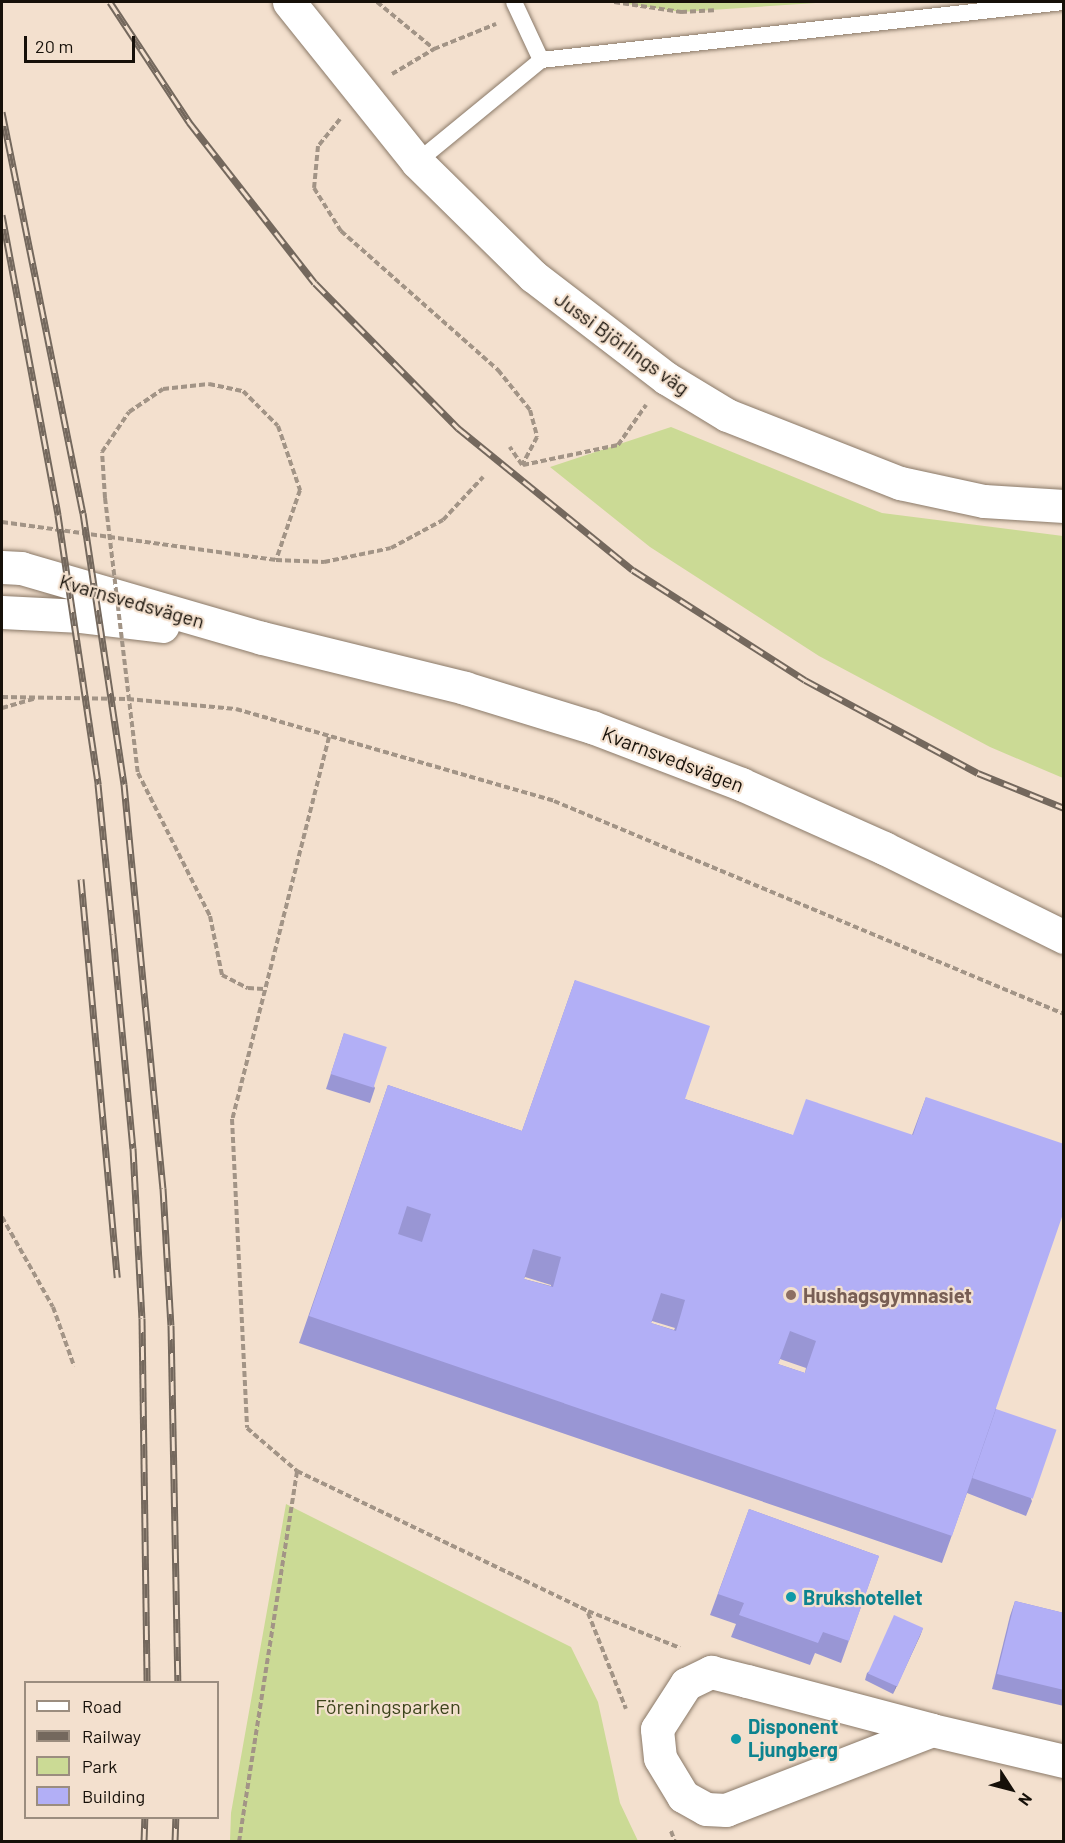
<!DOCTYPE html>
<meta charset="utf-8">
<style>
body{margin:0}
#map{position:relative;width:1065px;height:1843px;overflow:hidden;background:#f3e0ce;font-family:Barlow,sans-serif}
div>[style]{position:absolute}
.green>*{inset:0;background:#cbda95}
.path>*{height:4px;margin-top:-2px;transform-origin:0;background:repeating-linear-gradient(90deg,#a29486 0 6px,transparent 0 9px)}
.roads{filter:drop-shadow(0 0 2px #8a7968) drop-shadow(0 0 2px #8a7968)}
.lane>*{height:16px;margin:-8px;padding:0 8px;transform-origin:8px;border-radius:8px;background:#fff}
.street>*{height:33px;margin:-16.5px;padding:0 16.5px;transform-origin:16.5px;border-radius:16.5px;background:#fff}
.secondary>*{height:33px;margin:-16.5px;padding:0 16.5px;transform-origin:16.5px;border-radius:16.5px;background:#fff}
.rail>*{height:7px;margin-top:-3.5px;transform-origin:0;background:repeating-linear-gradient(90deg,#f3e0ce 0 14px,#74685d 0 28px);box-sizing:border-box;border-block:2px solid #74685d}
.path-bridge>*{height:4px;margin-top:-2px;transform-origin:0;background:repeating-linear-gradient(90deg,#a29486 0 6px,transparent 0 9px)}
.wall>*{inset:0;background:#9996d4}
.shaded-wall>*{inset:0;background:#7d7aac}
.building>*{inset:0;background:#b2aff6;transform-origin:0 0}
.dots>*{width:16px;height:16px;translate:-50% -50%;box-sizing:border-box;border:3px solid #f3e0ce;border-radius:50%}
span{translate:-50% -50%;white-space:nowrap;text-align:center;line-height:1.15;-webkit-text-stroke:4.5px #f3e0ce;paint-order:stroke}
.street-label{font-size:20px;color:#161009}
.education-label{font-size:20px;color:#785e54;font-weight:700}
.left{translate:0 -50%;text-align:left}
.culture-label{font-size:20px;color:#0d838f;font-weight:700}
.park-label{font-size:20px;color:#3c441b}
.frame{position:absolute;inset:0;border:3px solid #161009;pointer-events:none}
.legend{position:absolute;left:24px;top:1681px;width:195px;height:138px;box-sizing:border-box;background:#f3e0ce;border:2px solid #9b8d7f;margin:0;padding:8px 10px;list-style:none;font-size:18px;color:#161009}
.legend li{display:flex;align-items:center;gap:12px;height:30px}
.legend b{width:30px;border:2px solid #9b8d7f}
.north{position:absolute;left:981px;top:1759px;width:60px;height:60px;-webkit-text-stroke:4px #f3e0ce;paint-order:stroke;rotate:126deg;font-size:16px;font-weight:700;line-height:24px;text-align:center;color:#161009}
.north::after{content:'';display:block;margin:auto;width:21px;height:27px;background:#161009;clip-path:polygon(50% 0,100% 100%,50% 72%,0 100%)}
.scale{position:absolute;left:24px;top:36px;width:111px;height:27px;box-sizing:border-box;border:3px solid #161009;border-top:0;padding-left:8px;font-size:18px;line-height:21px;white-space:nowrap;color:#161009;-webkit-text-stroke:4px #f3e0ce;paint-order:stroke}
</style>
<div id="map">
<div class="green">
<i style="clip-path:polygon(614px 2px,831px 2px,681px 12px)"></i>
<i style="clip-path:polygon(671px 427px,882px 513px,1063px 536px,1063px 778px,990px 747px,819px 656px,650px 547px,550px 467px)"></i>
<i style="clip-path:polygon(286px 1504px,571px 1647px,598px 1702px,620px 1803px,638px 1841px,230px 1841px,231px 1813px)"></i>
</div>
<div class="path">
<i style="left:377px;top:2px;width:74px;rotate:39.5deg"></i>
<i style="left:614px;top:2px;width:68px;rotate:8.5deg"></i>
<i style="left:681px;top:12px;width:33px;rotate:-3deg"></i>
<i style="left:392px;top:74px;width:49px;rotate:-30.8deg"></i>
<i style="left:434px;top:49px;width:67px;rotate:-22deg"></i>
<i style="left:340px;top:119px;width:35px;rotate:129deg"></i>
<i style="left:318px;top:146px;width:42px;rotate:95.4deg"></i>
<i style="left:314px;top:188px;width:51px;rotate:57.9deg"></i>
<i style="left:341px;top:231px;width:210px;rotate:41.5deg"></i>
<i style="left:498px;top:370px;width:51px;rotate:51.3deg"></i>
<i style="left:530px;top:410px;width:28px;rotate:75deg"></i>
<i style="left:537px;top:437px;width:32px;rotate:118deg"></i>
<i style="left:522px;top:465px;width:22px;rotate:-124deg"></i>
<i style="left:523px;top:465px;width:97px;rotate:-11.9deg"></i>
<i style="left:618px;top:445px;width:49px;rotate:-55deg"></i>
<i style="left:105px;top:498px;width:46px;rotate:-93.7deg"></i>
<i style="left:102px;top:452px;width:48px;rotate:-56deg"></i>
<i style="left:129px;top:412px;width:41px;rotate:-34.1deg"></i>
<i style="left:163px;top:389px;width:46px;rotate:-6.2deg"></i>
<i style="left:209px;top:384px;width:35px;rotate:12deg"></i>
<i style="left:243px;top:391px;width:49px;rotate:45deg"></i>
<i style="left:278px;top:426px;width:68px;rotate:71deg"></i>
<i style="left:300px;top:490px;width:74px;rotate:108.9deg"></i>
<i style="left:2px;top:522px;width:277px;rotate:7.9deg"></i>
<i style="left:276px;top:560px;width:48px;rotate:2.4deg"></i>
<i style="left:324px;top:562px;width:68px;rotate:-11.8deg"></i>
<i style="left:391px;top:548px;width:59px;rotate:-28.3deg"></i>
<i style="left:443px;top:520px;width:59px;rotate:-47.1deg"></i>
<i style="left:2px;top:697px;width:126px;rotate:0.9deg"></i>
<i style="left:128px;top:699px;width:108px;rotate:5.3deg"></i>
<i style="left:236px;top:709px;width:331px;rotate:16.1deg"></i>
<i style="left:554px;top:801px;width:553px;rotate:22.67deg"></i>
<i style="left:2px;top:708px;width:33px;rotate:-16deg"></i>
<i style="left:329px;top:737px;width:394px;rotate:104.2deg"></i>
<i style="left:232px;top:1119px;width:309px;rotate:87.2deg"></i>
<i style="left:247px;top:1428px;width:66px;rotate:40.7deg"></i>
<i style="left:297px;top:1471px;width:323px;rotate:25.7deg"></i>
<i style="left:588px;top:1611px;width:99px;rotate:21.9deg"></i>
<i style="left:138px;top:773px;width:160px;rotate:63.3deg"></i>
<i style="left:210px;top:916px;width:60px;rotate:78.5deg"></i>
<i style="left:222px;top:975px;width:29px;rotate:27deg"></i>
<i style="left:248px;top:988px;width:16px;rotate:4deg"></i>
<i style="left:2px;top:1217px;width:103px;rotate:60.5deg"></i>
<i style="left:53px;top:1307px;width:63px;rotate:70.4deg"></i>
<i style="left:588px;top:1613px;width:103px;rotate:68.4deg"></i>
<i style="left:671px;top:1831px;width:12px;rotate:70deg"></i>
<i style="left:239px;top:1842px;width:376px;rotate:-81.1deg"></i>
</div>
<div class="roads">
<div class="lane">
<i style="left:514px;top:2px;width:64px;rotate:65deg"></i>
<i style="left:417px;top:162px;width:161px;rotate:-39.4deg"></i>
<i style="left:541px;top:60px;width:525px;rotate:-6.34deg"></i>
</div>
<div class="street">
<i style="left:711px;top:1672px;width:37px;rotate:14deg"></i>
<i style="left:747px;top:1681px;width:191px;rotate:14.8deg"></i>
<i style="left:932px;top:1730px;width:221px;rotate:158.8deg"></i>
<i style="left:726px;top:1810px;width:20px;rotate:-177deg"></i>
<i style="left:706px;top:1809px;width:26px;rotate:-151deg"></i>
<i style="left:683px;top:1796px;width:44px;rotate:-121.2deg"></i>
<i style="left:660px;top:1758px;width:29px;rotate:-96deg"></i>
<i style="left:657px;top:1729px;width:54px;rotate:-57.2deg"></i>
<i style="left:686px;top:1684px;width:28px;rotate:-26deg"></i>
<i style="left:932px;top:1730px;width:136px;rotate:13.2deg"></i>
</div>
<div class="secondary">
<i style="left:289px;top:2px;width:205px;rotate:51.3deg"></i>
<i style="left:417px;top:162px;width:163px;rotate:44.5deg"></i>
<i style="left:533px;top:276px;width:168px;rotate:37.5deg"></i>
<i style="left:666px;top:378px;width:71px;rotate:31.2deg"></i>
<i style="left:727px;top:415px;width:186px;rotate:21.5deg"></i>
<i style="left:900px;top:483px;width:86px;rotate:12.1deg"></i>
<i style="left:984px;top:501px;width:80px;rotate:3.6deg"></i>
<i style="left:2px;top:567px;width:19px;rotate:3deg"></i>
<i style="left:21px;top:568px;width:251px;rotate:16.2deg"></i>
<i style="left:262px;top:638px;width:209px;rotate:13.8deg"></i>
<i style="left:465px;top:688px;width:133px;rotate:17.1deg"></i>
<i style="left:592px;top:727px;width:160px;rotate:20.9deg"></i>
<i style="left:741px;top:784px;width:157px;rotate:24.1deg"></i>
<i style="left:884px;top:848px;width:201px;rotate:26.3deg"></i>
<i style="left:2px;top:612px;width:79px;rotate:2.9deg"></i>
<i style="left:81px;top:616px;width:82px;rotate:7deg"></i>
</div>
</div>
<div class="rail">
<i style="left:110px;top:2px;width:144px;rotate:56.6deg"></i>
<i style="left:189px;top:122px;width:204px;rotate:52deg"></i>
<i style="left:315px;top:283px;width:204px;rotate:45.4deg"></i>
<i style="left:458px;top:428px;width:225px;rotate:39.1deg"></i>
<i style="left:633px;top:570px;width:204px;rotate:32.6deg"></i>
<i style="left:805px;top:680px;width:196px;rotate:28.3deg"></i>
<i style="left:978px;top:773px;width:93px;rotate:22.1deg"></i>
<i style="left:2px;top:112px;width:409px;rotate:78.6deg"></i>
<i style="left:83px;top:513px;width:274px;rotate:81.4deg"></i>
<i style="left:124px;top:784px;width:406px;rotate:84.5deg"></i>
<i style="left:163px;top:1188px;width:137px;rotate:86.7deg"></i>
<i style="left:171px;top:1325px;width:357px;rotate:88.9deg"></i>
<i style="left:2px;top:215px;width:305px;rotate:79.4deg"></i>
<i style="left:58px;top:515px;width:272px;rotate:81.5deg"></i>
<i style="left:98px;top:784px;width:151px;rotate:84.3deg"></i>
<i style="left:113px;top:934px;width:215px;rotate:84.7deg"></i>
<i style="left:133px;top:1148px;width:170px;rotate:87deg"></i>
<i style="left:142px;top:1318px;width:364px;rotate:89.2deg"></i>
<i style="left:81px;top:879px;width:400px;rotate:84.8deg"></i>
<i style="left:144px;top:1842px;width:24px;rotate:-88deg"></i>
<i style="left:175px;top:1842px;width:24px;rotate:-88deg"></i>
</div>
<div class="path-bridge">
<i style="left:105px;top:498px;width:277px;rotate:83.2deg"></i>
</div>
<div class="wall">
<i style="clip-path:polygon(evenodd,575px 980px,685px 1099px,792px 1135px,912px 1135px,926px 1097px,996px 1409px,1032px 1501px,1026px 1516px,967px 1493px,942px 1563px,299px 1343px,388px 1085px,522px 1131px,575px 980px,525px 1277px,551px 1285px,551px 1286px,524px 1279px,525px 1277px,575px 980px,652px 1321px,675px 1328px,674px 1330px,651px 1323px,652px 1321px,575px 980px,780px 1359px,806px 1368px,805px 1373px,778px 1364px,780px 1359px)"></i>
<i style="clip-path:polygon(344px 1033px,375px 1088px,370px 1103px,326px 1089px)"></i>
<i style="clip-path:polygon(749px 1509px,879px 1556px,841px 1663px,815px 1653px,810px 1665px,731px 1637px,736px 1624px,710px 1615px)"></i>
<i style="clip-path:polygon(1015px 1601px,1064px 1613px,1064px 1706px,992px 1689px,1010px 1616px)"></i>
<i style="clip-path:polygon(923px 1628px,893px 1694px,865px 1680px,867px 1673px)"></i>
</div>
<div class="shaded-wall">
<i style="clip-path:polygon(923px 1628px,920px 1636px,893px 1694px,896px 1686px)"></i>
</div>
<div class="building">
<i style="clip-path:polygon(evenodd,575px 980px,710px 1026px,685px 1099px,793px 1135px,806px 1099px,913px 1135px,926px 1097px,1064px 1144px,1064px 1211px,952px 1536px,309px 1316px,388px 1085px,522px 1131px,575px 980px,407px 1206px,431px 1214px,422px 1242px,398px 1234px,407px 1206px,575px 980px,533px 1249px,561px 1257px,553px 1287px,524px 1279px,533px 1249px,575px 980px,661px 1293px,685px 1300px,676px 1331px,651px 1323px,661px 1293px,575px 980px,790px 1331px,816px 1341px,805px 1373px,778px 1364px,790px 1331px)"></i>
<i style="left:344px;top:1033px;width:45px;height:43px;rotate:18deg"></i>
<i style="left:996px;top:1409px;width:64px;height:73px;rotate:19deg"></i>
<i style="clip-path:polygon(749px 1509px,879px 1556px,849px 1641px,823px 1632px,818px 1643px,739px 1615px,744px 1603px,718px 1594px)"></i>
<i style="clip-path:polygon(1015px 1601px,1064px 1613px,1064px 1690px,997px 1674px)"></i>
<i style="left:894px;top:1615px;width:32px;height:64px;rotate:24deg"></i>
</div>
<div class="dots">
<i style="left:791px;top:1295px;background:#8d6e63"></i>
<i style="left:791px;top:1597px;background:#0f9aa8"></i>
<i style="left:736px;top:1739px;background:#0f9aa8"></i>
</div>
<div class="street-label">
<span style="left:622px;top:343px;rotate:36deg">Jussi Björlings väg</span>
<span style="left:132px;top:601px;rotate:16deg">Kvarnsvedsvägen</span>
<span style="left:673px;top:759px;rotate:21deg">Kvarnsvedsvägen</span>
</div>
<div class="education-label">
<span class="left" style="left:803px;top:1295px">Hushagsgymnasiet</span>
</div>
<div class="culture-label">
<span class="left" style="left:803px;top:1597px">Brukshotellet</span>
<span class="left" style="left:748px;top:1738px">Disponent<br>Ljungberg</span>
</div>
<div class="park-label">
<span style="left:388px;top:1706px">Föreningsparken</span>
</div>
<div class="frame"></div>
<ul class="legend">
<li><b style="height:8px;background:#fff"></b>Road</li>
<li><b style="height:8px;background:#74685d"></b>Railway</li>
<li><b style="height:16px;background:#cbda95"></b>Park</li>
<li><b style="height:16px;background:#b2aff6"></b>Building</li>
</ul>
<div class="north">N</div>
<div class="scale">20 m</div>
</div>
